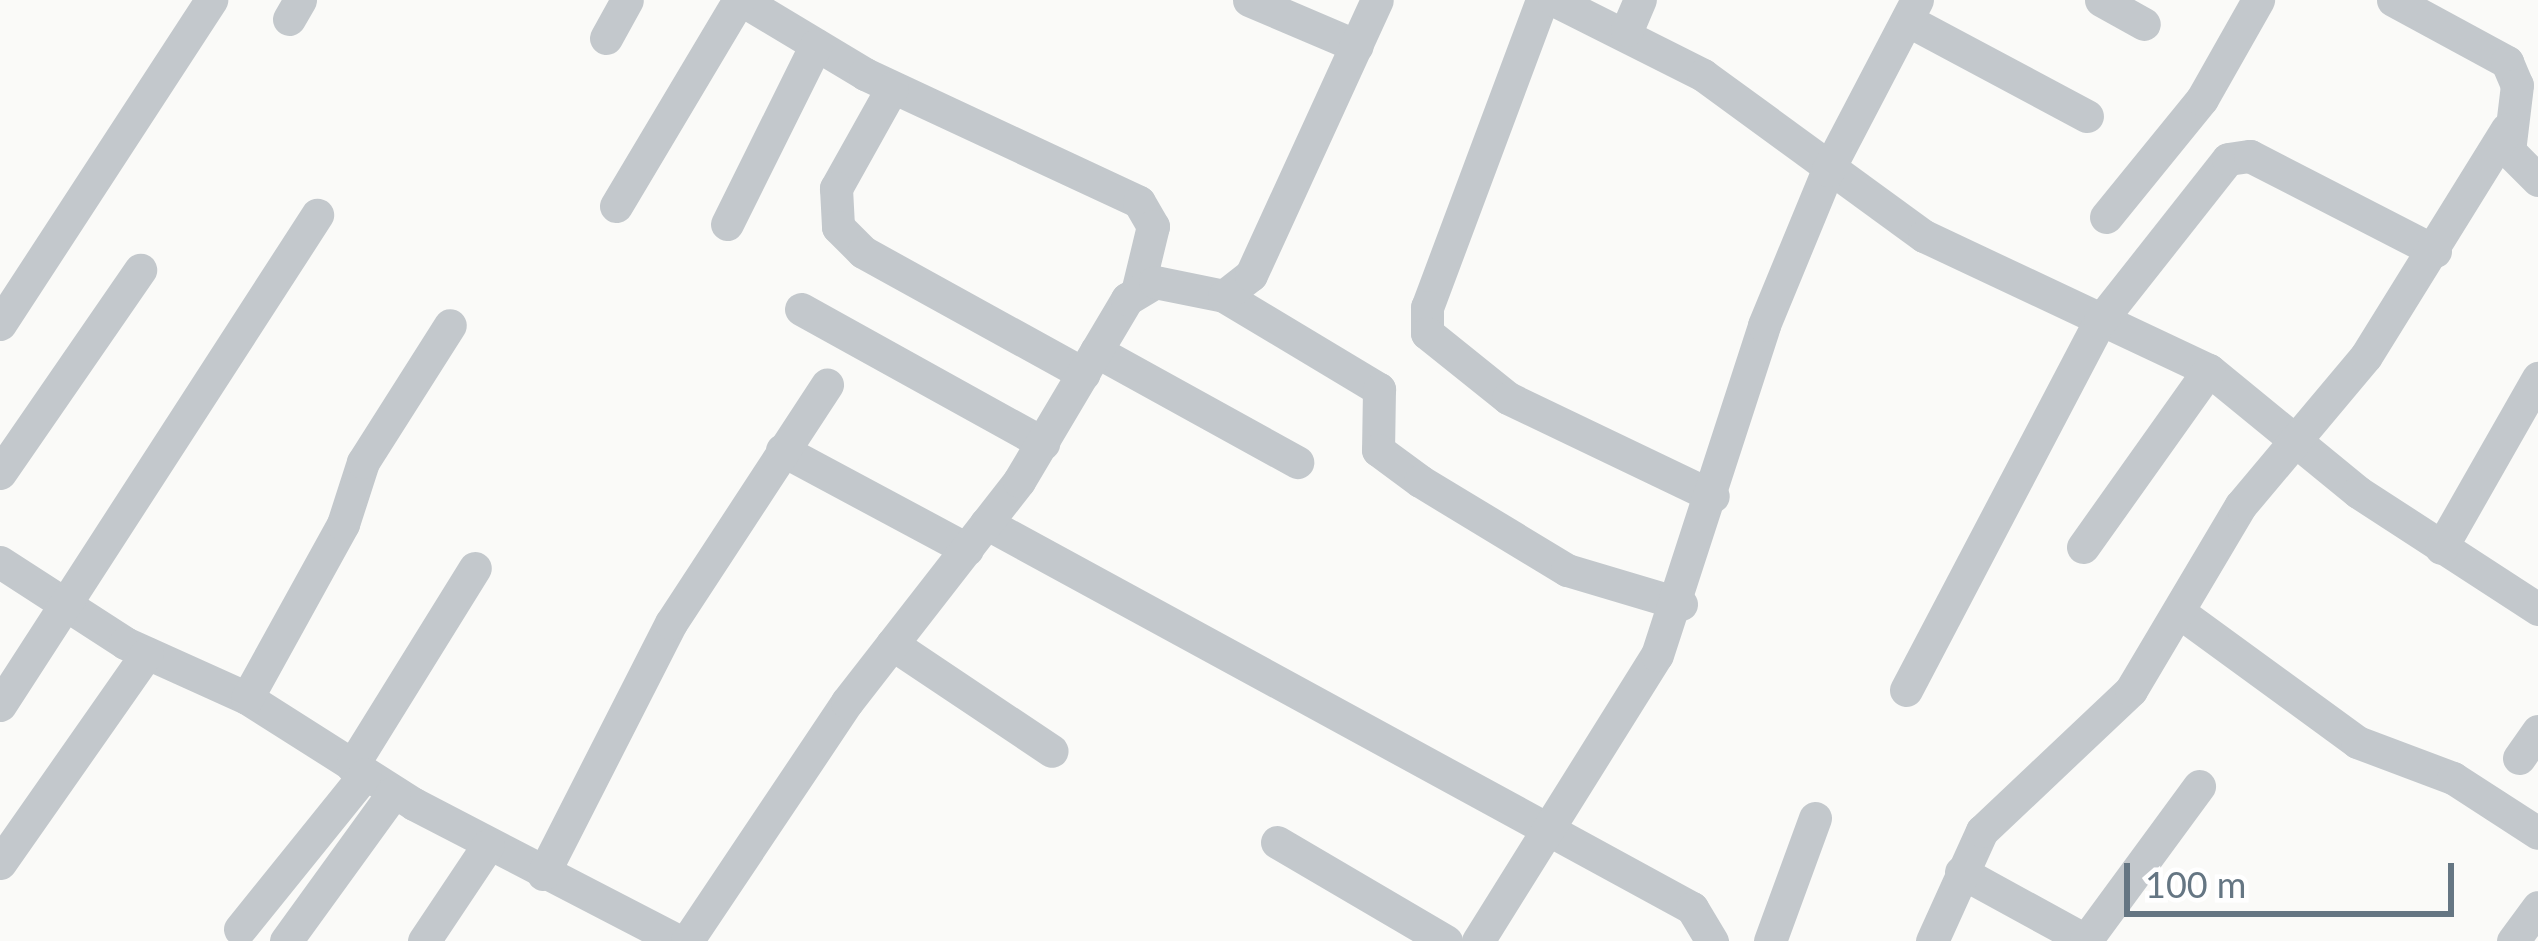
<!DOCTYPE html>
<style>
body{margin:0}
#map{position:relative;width:2538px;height:941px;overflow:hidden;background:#fafaf8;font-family:Lato,sans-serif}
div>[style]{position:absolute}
.minor>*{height:33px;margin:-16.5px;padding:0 16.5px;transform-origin:16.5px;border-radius:16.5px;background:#c3c8cc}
span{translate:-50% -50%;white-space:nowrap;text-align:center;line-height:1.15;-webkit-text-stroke:12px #fff;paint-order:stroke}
.scale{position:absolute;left:2124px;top:863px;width:330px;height:54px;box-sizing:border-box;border:6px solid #657683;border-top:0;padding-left:15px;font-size:36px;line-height:42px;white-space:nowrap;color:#657683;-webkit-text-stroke:9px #fff;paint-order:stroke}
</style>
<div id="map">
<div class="minor">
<i style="left:742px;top:0;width:144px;rotate:31deg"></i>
<i style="left:865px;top:74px;width:302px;rotate:25deg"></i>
<i style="left:1139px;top:202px;width:28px;rotate:60deg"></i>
<i style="left:1153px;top:226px;width:64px;rotate:103.6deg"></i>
<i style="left:1249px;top:0;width:117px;rotate:23.1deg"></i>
<i style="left:1542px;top:0;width:328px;rotate:110.5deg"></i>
<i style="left:1427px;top:307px;width:26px;rotate:90deg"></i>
<i style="left:1427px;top:333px;width:104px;rotate:38.7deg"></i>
<i style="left:1508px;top:398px;width:227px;rotate:25.6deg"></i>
<i style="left:1554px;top:0;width:167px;rotate:26.7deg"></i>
<i style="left:1703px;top:75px;width:273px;rotate:36.1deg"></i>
<i style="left:1924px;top:236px;width:315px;rotate:25.2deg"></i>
<i style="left:2209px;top:370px;width:193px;rotate:39.3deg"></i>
<i style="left:2358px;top:492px;width:215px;rotate:33deg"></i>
<i style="left:2101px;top:0;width:49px;rotate:29.2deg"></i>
<i style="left:2393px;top:0;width:130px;rotate:28.5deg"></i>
<i style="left:2507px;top:62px;width:25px;rotate:67deg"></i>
<i style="left:2517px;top:85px;width:66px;rotate:96.9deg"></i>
<i style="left:2509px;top:151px;width:41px;rotate:45deg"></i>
<i style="left:289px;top:19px;width:22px;rotate:-60deg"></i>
<i style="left:1907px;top:20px;width:204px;rotate:28.1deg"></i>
<i style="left:1627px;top:30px;width:33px;rotate:-67deg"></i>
<i style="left:606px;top:38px;width:43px;rotate:-61.1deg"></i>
<i style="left:892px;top:88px;width:115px;rotate:119.2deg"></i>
<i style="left:836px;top:188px;width:39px;rotate:87deg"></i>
<i style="left:838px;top:227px;width:35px;rotate:45deg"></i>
<i style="left:863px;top:252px;width:252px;rotate:28.9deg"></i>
<i style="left:616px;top:206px;width:240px;rotate:-59.2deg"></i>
<i style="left:2106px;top:217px;width:152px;rotate:-50.9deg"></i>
<i style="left:2202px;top:99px;width:114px;rotate:-60.5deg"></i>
<i style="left:727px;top:224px;width:200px;rotate:-63.6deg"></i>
<i style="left:1224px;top:296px;width:181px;rotate:31deg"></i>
<i style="left:1379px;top:389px;width:61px;rotate:90.9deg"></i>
<i style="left:1378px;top:450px;width:52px;rotate:36.4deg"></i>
<i style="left:1420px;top:481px;width:172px;rotate:31.2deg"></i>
<i style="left:1567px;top:570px;width:119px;rotate:16.6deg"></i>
<i style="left:801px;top:309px;width:277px;rotate:29deg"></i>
<i style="left:0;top:324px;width:387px;rotate:-56.9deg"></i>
<i style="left:1096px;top:351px;width:230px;rotate:28.9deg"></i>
<i style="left:782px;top:450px;width:210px;rotate:28.2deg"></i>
<i style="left:0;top:473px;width:247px;rotate:-55.4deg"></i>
<i style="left:986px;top:523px;width:804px;rotate:28.6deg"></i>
<i style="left:1692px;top:908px;width:39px;rotate:59deg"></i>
<i style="left:2083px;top:547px;width:217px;rotate:-54.6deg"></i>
<i style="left:2441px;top:548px;width:196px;rotate:-60.3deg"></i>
<i style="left:0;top:562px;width:149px;rotate:32.9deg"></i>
<i style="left:125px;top:643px;width:134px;rotate:24.3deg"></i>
<i style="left:247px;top:698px;width:198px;rotate:32.4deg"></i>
<i style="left:414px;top:804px;width:297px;rotate:27.4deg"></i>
<i style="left:2179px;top:612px;width:220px;rotate:36.1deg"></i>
<i style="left:2357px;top:742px;width:103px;rotate:20.6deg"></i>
<i style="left:2453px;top:778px;width:101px;rotate:32.9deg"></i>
<i style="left:892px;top:644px;width:192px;rotate:33.8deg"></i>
<i style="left:1906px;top:690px;width:417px;rotate:-62.3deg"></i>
<i style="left:2100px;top:321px;width:206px;rotate:-51.7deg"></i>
<i style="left:2228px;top:159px;width:22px;rotate:-8deg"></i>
<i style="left:2250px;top:156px;width:208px;rotate:27.2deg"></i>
<i style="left:247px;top:698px;width:199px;rotate:-61.1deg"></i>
<i style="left:343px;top:524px;width:65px;rotate:-72.1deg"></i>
<i style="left:363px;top:462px;width:162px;rotate:-57.6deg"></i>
<i style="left:0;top:705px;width:584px;rotate:-57.1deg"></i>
<i style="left:2519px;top:758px;width:33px;rotate:-55deg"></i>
<i style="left:352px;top:766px;width:233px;rotate:-58.2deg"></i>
<i style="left:1277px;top:842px;width:196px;rotate:30.4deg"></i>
<i style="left:0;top:863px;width:256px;rotate:-55deg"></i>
<i style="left:1961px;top:872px;width:144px;rotate:28.7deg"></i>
<i style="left:543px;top:874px;width:282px;rotate:-63deg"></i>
<i style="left:671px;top:623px;width:285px;rotate:-56.8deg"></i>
<i style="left:240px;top:929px;width:199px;rotate:-51.1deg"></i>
<i style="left:2086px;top:940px;width:191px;rotate:-53.7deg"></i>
<i style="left:286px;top:941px;width:184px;rotate:-54.1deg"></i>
<i style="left:424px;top:941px;width:115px;rotate:-56.3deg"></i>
<i style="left:687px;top:941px;width:288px;rotate:-56.2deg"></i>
<i style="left:847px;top:702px;width:280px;rotate:-52.1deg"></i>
<i style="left:1019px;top:481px;width:212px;rotate:-59.3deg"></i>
<i style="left:1127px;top:299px;width:33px;rotate:-31deg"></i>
<i style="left:1155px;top:282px;width:70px;rotate:11.5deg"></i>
<i style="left:1224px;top:296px;width:34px;rotate:-38deg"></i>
<i style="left:1251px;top:275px;width:302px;rotate:-65.4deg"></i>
<i style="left:1478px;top:941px;width:337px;rotate:-58deg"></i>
<i style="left:1657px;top:655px;width:347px;rotate:-72deg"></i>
<i style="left:1764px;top:325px;width:168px;rotate:-67.6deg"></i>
<i style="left:1828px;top:170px;width:192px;rotate:-62.4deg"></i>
<i style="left:1770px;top:941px;width:131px;rotate:-69.9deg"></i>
<i style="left:1932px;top:941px;width:121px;rotate:-65.6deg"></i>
<i style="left:1982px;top:831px;width:205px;rotate:-43.4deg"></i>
<i style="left:2131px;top:690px;width:215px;rotate:-59.3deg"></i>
<i style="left:2241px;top:505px;width:194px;rotate:-50deg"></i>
<i style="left:2366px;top:356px;width:267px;rotate:-58.2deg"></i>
<i style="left:2513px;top:941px;width:42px;rotate:-53.7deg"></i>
</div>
<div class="scale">100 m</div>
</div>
